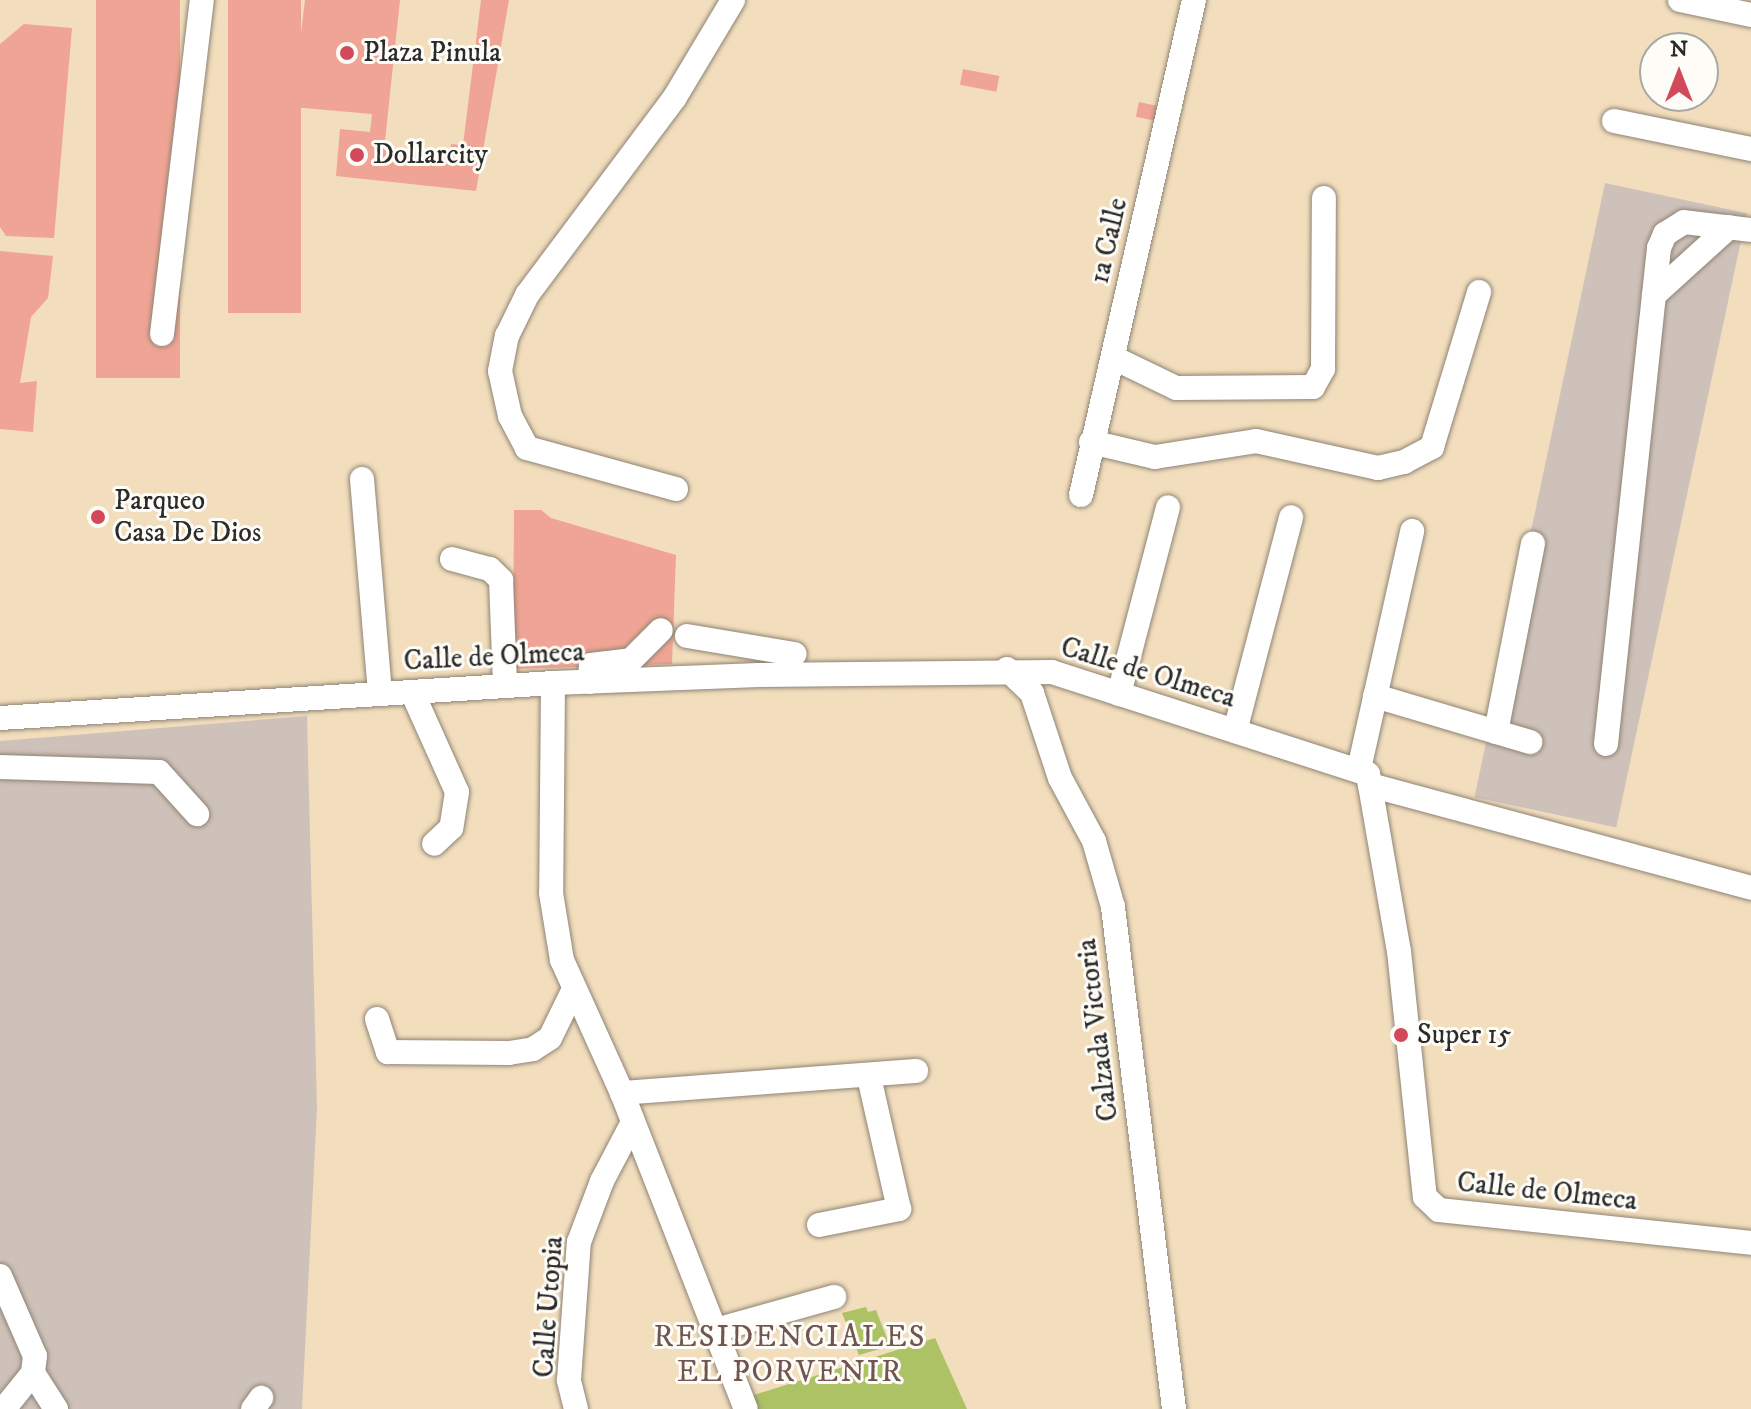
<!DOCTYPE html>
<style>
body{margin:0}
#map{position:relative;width:1751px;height:1409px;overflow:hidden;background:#f2ddbd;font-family:"IM FELL DW Pica",serif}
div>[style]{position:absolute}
.industrial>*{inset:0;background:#cec1ba;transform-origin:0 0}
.green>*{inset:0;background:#adc165}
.building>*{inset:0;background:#f0a495;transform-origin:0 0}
.roads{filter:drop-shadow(0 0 2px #8e8474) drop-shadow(0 0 2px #8e8474)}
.minor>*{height:24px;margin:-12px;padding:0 12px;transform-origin:12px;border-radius:12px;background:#fff}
.dots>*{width:22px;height:22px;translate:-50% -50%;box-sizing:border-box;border:4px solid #fdfcf7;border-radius:50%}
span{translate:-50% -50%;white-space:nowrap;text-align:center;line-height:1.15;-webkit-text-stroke:6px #fdfcf7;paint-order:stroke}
.poi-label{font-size:28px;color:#2b2b2b}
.left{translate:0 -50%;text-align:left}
.street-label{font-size:28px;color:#2b2b2b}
.neighbourhood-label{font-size:30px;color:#705550;letter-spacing:2px}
.north{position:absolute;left:1639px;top:32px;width:80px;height:80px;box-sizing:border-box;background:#fdfcf7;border:2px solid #a9a8a5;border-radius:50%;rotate:0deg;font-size:22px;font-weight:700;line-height:32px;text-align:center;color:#2b2b2b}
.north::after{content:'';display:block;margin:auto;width:28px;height:36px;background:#d1495b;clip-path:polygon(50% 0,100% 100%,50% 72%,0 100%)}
</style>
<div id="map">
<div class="industrial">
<i style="left:1605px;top:183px;width:145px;height:628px;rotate:12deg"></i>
<i style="clip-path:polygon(307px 716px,317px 1108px,302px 1409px,0 1409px,0 741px)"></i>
</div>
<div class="green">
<i style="clip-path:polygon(866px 1307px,868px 1312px,876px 1310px,890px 1346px,859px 1355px,842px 1313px)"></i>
<i style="clip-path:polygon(935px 1338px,967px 1409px,746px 1409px,741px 1399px)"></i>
</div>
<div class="building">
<i style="left:96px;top:0;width:84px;height:378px"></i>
<i style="left:228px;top:0;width:73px;height:313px"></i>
<i style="clip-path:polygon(305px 0,400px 0,384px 150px,450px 157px,451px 144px,463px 145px,481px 0,509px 0,476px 191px,336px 176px,340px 129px,370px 132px,372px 114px,292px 107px)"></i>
<i style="clip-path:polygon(24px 24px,72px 28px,54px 238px,6px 236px,0 227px,0 44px)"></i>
<i style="left:963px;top:69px;width:37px;height:16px;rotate:11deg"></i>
<i style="left:1139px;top:102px;width:25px;height:15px;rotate:12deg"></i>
<i style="clip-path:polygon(0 251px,53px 256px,48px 298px,31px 317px,20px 383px,37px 381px,33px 432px,0 429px)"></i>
<i style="clip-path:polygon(514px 510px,541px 510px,551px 518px,676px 555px,672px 664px,513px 669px)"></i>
</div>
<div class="roads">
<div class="minor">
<i style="left:1680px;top:0;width:73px;rotate:11.9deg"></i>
<i style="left:1614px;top:121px;width:140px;rotate:11.6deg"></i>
<i style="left:1654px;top:295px;width:101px;rotate:-42.2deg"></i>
<i style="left:162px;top:334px;width:336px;rotate:-83.2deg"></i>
<i style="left:1114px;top:358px;width:69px;rotate:25.8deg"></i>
<i style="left:1176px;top:388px;width:137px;rotate:-0.4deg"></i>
<i style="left:1313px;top:387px;width:21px;rotate:-61deg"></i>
<i style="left:1323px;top:369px;width:171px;rotate:-89.7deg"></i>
<i style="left:1091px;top:442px;width:66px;rotate:13.2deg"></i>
<i style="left:1155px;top:457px;width:102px;rotate:-9deg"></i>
<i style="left:1256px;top:441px;width:125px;rotate:12.5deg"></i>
<i style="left:1378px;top:468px;width:27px;rotate:-13deg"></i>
<i style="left:1404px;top:462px;width:32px;rotate:-28deg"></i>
<i style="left:1432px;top:447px;width:162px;rotate:-73.1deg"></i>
<i style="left:362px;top:479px;width:215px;rotate:85.2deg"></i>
<i style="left:676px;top:489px;width:155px;rotate:-164.6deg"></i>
<i style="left:527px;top:448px;width:36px;rotate:-118deg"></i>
<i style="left:510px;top:416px;width:46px;rotate:-102.5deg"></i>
<i style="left:500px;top:371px;width:36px;rotate:-79deg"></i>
<i style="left:507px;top:336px;width:46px;rotate:-64deg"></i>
<i style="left:527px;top:295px;width:247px;rotate:-53.2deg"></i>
<i style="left:675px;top:97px;width:113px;rotate:-59.1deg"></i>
<i style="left:1081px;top:495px;width:508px;rotate:-77.14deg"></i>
<i style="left:452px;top:559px;width:39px;rotate:15deg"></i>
<i style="left:490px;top:569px;width:16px;rotate:45deg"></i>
<i style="left:501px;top:580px;width:106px;rotate:87.8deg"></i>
<i style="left:687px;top:636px;width:109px;rotate:9.5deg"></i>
<i style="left:1007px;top:669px;width:35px;rotate:44deg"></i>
<i style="left:1032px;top:693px;width:89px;rotate:71.8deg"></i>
<i style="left:1060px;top:778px;width:72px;rotate:61.6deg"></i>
<i style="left:1094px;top:841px;width:69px;rotate:73.9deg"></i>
<i style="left:1113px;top:907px;width:506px;rotate:83.07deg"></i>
<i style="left:590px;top:682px;width:17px;rotate:-87deg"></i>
<i style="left:591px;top:665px;width:40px;rotate:-7.1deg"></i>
<i style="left:631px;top:660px;width:42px;rotate:-45deg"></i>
<i style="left:553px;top:683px;width:210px;rotate:90.5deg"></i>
<i style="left:551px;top:893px;width:68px;rotate:80.7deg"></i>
<i style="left:562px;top:960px;width:146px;rotate:65.7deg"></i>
<i style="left:622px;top:1093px;width:339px;rotate:68.6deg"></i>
<i style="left:413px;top:694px;width:107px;rotate:65.8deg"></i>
<i style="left:457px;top:792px;width:36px;rotate:99deg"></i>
<i style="left:451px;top:828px;width:23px;rotate:137deg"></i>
<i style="left:1119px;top:694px;width:193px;rotate:-75.3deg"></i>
<i style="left:1375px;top:696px;width:162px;rotate:16.5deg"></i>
<i style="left:0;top:718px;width:554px;rotate:-3.62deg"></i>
<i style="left:553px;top:683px;width:206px;rotate:-2.2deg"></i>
<i style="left:759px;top:675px;width:293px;rotate:-0.6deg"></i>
<i style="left:1052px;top:672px;width:332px;rotate:17.9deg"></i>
<i style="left:1368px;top:774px;width:180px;rotate:80.1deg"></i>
<i style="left:1399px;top:951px;width:247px;rotate:84deg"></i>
<i style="left:1425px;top:1197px;width:19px;rotate:43deg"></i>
<i style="left:1439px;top:1210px;width:314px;rotate:6deg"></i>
<i style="left:1235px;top:731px;width:221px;rotate:-75.3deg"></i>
<i style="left:1496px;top:732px;width:192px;rotate:-78.9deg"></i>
<i style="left:1606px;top:744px;width:499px;rotate:-83.9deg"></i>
<i style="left:1659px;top:248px;width:15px;rotate:-67deg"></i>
<i style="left:1665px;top:234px;width:22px;rotate:-32deg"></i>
<i style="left:1684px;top:222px;width:67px;rotate:6.8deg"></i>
<i style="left:0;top:767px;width:159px;rotate:1.8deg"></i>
<i style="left:159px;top:772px;width:57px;rotate:47.9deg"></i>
<i style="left:1359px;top:769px;width:244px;rotate:-77.4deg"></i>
<i style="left:1370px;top:785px;width:395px;rotate:15.1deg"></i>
<i style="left:377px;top:1019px;width:35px;rotate:72deg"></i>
<i style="left:388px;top:1052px;width:121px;rotate:0.5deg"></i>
<i style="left:509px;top:1053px;width:24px;rotate:-9deg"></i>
<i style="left:533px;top:1049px;width:20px;rotate:-33deg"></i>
<i style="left:550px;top:1038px;width:52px;rotate:-63.9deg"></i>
<i style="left:622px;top:1093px;width:295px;rotate:-4.3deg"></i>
<i style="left:819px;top:1225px;width:82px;rotate:-11.3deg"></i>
<i style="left:899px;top:1209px;width:135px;rotate:-102.8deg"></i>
<i style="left:0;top:1276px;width:87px;rotate:66.4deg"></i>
<i style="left:35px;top:1356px;width:17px;rotate:97deg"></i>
<i style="left:33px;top:1373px;width:46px;rotate:128.9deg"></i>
<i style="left:712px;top:1331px;width:127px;rotate:-15.6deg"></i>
<i style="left:33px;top:1373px;width:43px;rotate:57.4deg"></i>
<i style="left:253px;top:1409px;width:14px;rotate:-54deg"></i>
<i style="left:576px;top:1409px;width:30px;rotate:-104deg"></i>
<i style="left:569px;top:1380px;width:138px;rotate:-85.9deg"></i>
<i style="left:579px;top:1242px;width:65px;rotate:-69.3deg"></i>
<i style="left:602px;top:1181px;width:64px;rotate:-62.2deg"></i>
</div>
</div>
<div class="dots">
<i style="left:347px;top:53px;background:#d1495b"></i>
<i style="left:357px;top:155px;background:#d1495b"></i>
<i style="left:98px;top:517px;background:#d1495b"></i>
<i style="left:1401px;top:1035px;background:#d1495b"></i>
</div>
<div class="poi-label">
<span class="left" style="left:363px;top:53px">Plaza Pinula</span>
<span class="left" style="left:373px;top:155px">Dollarcity</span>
<span class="left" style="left:114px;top:517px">Parqueo<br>Casa De Dios</span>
<span class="left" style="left:1417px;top:1035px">Super 15</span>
</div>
<div class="street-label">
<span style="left:1109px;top:241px;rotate:-77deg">1a Calle</span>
<span style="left:494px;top:657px;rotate:-3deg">Calle de Olmeca</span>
<span style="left:1148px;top:673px;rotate:17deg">Calle de Olmeca</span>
<span style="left:1098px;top:1030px;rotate:-97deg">Calzada Victoria</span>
<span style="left:1547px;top:1192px;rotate:6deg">Calle de Olmeca</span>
<span style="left:549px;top:1307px;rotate:-86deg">Calle Utopia</span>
</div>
<div class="neighbourhood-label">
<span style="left:790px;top:1355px">RESIDENCIALES<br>EL PORVENIR</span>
</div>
<div class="north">N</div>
</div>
